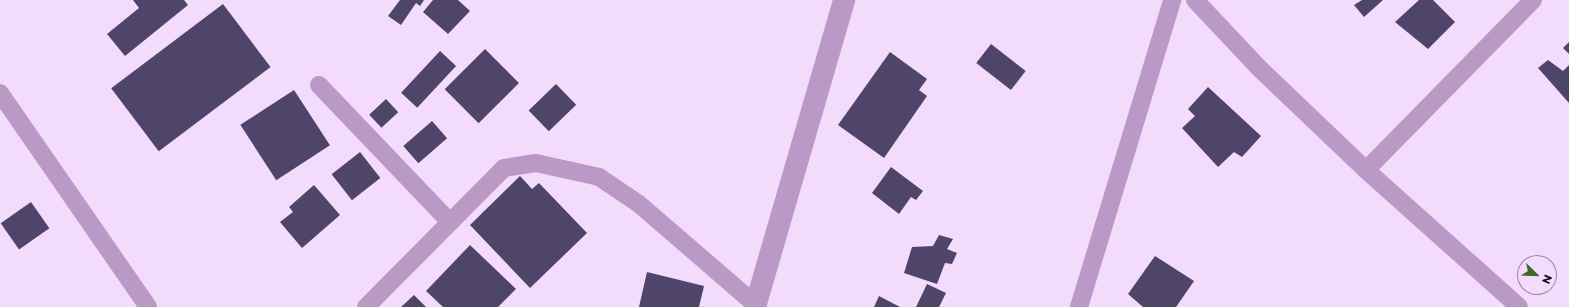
<!DOCTYPE html>
<style>
body{margin:0}
#map{position:relative;width:1569px;height:307px;overflow:hidden;background:#f3dbfb;font-family:Montserrat,sans-serif}
div>[style]{position:absolute}
.building>*{inset:0;background:#4f446a;transform-origin:0 0}
.minor>*{height:18px;margin:-9px;padding:0 9px;transform-origin:9px;border-radius:9px;background:#ba99c6}
.tertiary>*{height:22px;margin:-11px;padding:0 11px;transform-origin:11px;border-radius:11px;background:#ba99c6}
span{translate:-50% -50%;white-space:nowrap;text-align:center;line-height:1.15;-webkit-text-stroke:4px #f3dbfb;paint-order:stroke}
.north{position:absolute;left:1517px;top:255px;width:40px;height:40px;box-sizing:border-box;background:#f3dbfb;border:1px solid #99879f;border-radius:50%;rotate:113deg;font-size:11px;font-weight:700;line-height:16px;text-align:center;color:#120816}
.north::after{content:'';display:block;margin:auto;width:14px;height:18px;background:#3c6827;clip-path:polygon(50% 0,100% 100%,50% 72%,0 100%)}
</style>
<div id="map">
<div class="building">
<i style="clip-path:polygon(133px 0,184px 0,188px 5px,125px 56px,107px 34px,139px 8px)"></i>
<i style="clip-path:polygon(400px 0,424px 0,420px 6px,416px 3px,401px 25px,388px 16px)"></i>
<i style="clip-path:polygon(433px 0,458px 0,470px 11px,448px 34px,423px 12px)"></i>
<i style="clip-path:polygon(1362px 0,1383px 0,1364px 17px,1354px 5px)"></i>
<i style="clip-path:polygon(1419px 0,1433px 0,1455px 22px,1428px 49px,1395px 22px)"></i>
<i style="left:223px;top:4px;width:79px;height:140px;rotate:53deg"></i>
<i style="clip-path:polygon(1569px 42px,1569px 54px,1563px 48px)"></i>
<i style="left:991px;top:44px;width:44px;height:24px;rotate:38deg"></i>
<i style="left:485px;top:49px;width:48px;height:57px;rotate:45deg"></i>
<i style="left:440px;top:51px;width:22px;height:57px;rotate:43deg"></i>
<i style="clip-path:polygon(890px 52px,927px 79px,919px 90px,927px 96px,884px 158px,838px 125px)"></i>
<i style="clip-path:polygon(1548px 60px,1563px 71px,1569px 65px,1569px 103px,1538px 68px)"></i>
<i style="left:556px;top:84px;width:29px;height:38px;rotate:46deg"></i>
<i style="clip-path:polygon(1208px 87px,1261px 136px,1242px 157px,1234px 152px,1218px 167px,1182px 128px,1195px 116px,1188px 109px)"></i>
<i style="left:294px;top:90px;width:66px;height:64px;rotate:57deg"></i>
<i style="left:386px;top:99px;width:18px;height:23px;rotate:47deg"></i>
<i style="left:432px;top:121px;width:23px;height:38px;rotate:49deg"></i>
<i style="left:360px;top:152px;width:33px;height:36px;rotate:52deg"></i>
<i style="clip-path:polygon(891px 167px,923px 191px,916px 200px,911px 197px,899px 214px,872px 193px)"></i>
<i style="clip-path:polygon(520px 176px,532px 189px,539px 183px,587px 233px,530px 288px,470px 225px)"></i>
<i style="clip-path:polygon(314px 185px,340px 215px,302px 248px,280px 222px,293px 212px,289px 207px)"></i>
<i style="left:31px;top:202px;width:32px;height:37px;rotate:55deg"></i>
<i style="clip-path:polygon(939px 235px,953px 239px,947px 249px,957px 253px,952px 264px,945px 263px,937px 284px,904px 273px,912px 247px,933px 246px)"></i>
<i style="clip-path:polygon(470px 245px,516px 289px,498px 307px,443px 307px,426px 291px)"></i>
<i style="clip-path:polygon(1155px 256px,1194px 281px,1176px 307px,1143px 307px,1128px 294px)"></i>
<i style="clip-path:polygon(647px 272px,704px 286px,699px 307px,639px 307px)"></i>
<i style="clip-path:polygon(927px 284px,946px 293px,939px 307px,916px 307px)"></i>
<i style="clip-path:polygon(414px 295px,426px 307px,401px 307px)"></i>
<i style="clip-path:polygon(879px 296px,900px 307px,874px 307px)"></i>
</div>
<div class="minor">
<i style="left:1195px;top:0;width:95px;rotate:46.7deg"></i>
<i style="left:1260px;top:69px;width:146px;rotate:43.6deg"></i>
<i style="left:1366px;top:170px;width:205px;rotate:41.8deg"></i>
<i style="left:319px;top:85px;width:190px;rotate:46.3deg"></i>
<i style="left:0;top:93px;width:260px;rotate:55.3deg"></i>
<i style="left:1366px;top:170px;width:238px;rotate:-45.5deg"></i>
<i style="left:366px;top:307px;width:196px;rotate:-45.2deg"></i>
<i style="left:504px;top:168px;width:32px;rotate:-9deg"></i>
<i style="left:536px;top:163px;width:65px;rotate:12.5deg"></i>
<i style="left:599px;top:177px;width:48px;rotate:34deg"></i>
<i style="left:639px;top:204px;width:155px;rotate:40.8deg"></i>
<i style="left:1079px;top:307px;width:321px;rotate:-73.1deg"></i>
</div>
<div class="tertiary">
<i style="left:755px;top:307px;width:320px;rotate:-73.8deg"></i>
</div>
<div class="north">N</div>
</div>
